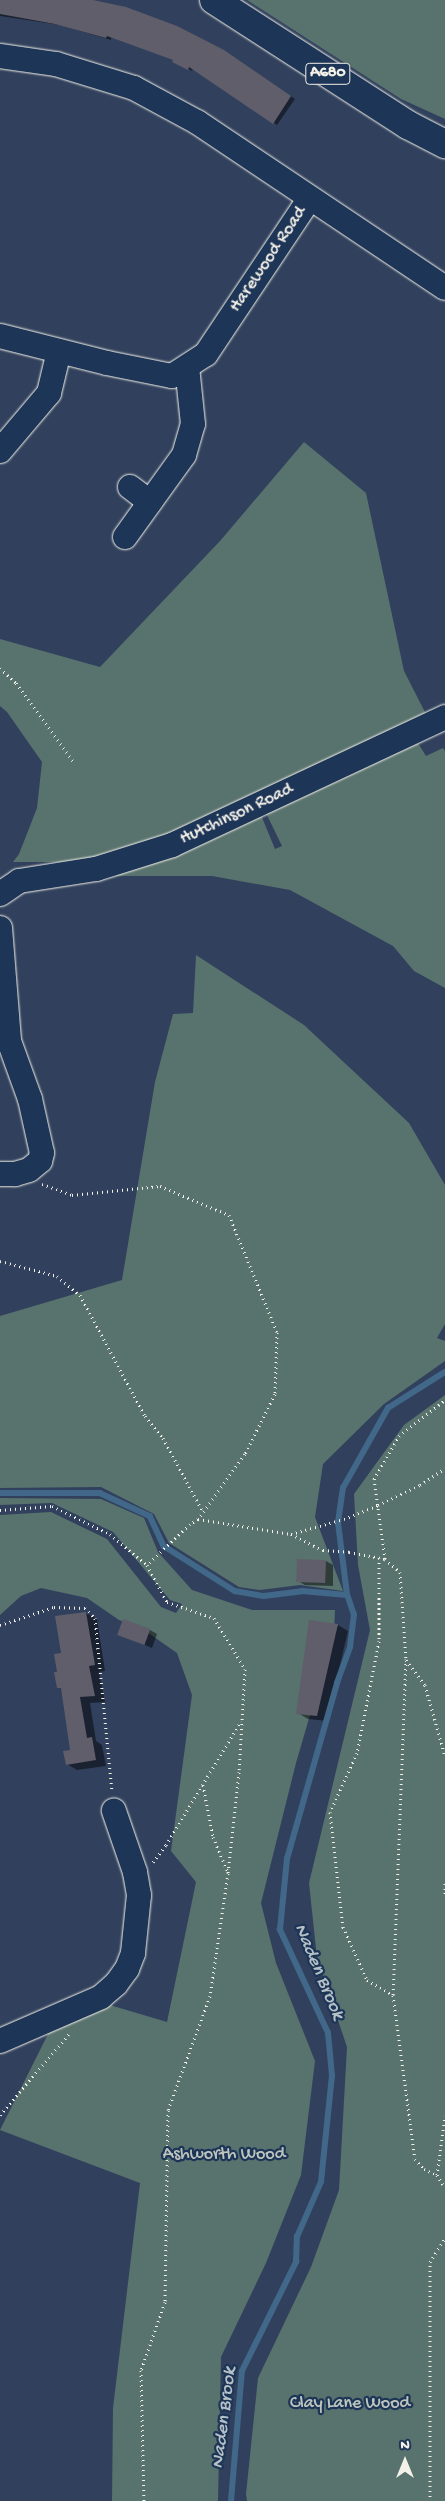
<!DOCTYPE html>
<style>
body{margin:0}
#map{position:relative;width:445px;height:2501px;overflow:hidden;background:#31415d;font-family:"Gochi Hand",sans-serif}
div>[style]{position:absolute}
.green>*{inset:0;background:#58726e}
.shadow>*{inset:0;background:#0007}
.stream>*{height:5.5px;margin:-2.75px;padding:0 2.75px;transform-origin:2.75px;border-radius:2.75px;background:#416889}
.building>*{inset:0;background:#605e6a;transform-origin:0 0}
.path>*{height:3px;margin-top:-1.5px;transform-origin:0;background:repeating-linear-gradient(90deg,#f4f1e8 0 1px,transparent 0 5px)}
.roads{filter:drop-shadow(0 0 1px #f4f1e8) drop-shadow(0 0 1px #f4f1e8)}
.minor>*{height:24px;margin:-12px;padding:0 12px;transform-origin:12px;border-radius:12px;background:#1d3557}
.major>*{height:28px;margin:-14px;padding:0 14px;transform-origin:14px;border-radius:14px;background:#1d3557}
span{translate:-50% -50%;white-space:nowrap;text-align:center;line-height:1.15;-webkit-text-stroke:4.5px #1d3557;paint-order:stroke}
.shield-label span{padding:1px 4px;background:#1d3557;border:1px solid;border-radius:4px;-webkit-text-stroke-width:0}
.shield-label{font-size:16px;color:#f4f1e8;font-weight:700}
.street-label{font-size:18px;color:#f4f1e8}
.park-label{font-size:18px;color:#bdc5bd}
.water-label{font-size:19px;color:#b5c1c7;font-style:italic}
.north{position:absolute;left:380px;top:2436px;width:50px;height:50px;-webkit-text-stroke:4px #1d3557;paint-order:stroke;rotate:0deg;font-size:14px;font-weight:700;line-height:20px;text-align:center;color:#f4f1e8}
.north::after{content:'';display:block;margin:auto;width:18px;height:22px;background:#f4f1e8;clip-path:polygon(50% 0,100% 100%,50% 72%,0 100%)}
</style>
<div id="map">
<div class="green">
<i style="clip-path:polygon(247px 0,445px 0,445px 119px,401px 99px)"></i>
<i style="clip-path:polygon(304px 442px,366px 493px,404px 671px,429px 720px,177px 836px,95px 862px,13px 862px,19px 854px,37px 808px,42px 762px,7px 712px,0 706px,0 639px,100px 667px,220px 541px)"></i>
<i style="clip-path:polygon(418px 743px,426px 756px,443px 748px,445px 751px,445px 988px,414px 971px,393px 946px,290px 890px,212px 876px,108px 876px,261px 815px,275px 849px,282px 846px,266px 813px)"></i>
<i style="clip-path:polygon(196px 955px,304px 1025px,409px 1123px,445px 1185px,445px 1324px,437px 1338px,445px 1341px,445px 1361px,384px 1404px,323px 1464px,315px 1517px,343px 1591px,300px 1585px,260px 1590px,239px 1587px,169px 1543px,154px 1514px,101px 1487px,0 1488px,0 1316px,122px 1280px,155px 1082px,173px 1014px,193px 1013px)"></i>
<i style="clip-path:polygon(445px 1395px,445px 2501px,247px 2501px,246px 2494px,258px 2378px,311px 2267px,339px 2190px,347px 2047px,317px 1958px,309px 1883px,370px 1630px,358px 1565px,354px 1494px,404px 1425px)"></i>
<i style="clip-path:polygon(0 1498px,101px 1499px,144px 1518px,158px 1552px,192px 1590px,252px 1610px,335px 1610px,334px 1633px,296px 1763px,261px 1903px,276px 1963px,315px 2061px,301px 2175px,266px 2263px,221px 2357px,218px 2501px,112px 2501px,113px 2408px,140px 2183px,0 2130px,52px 2026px,103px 2003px,167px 2022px,196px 1882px,171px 1851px,192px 1695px,177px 1653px,144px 1630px,119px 1620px,87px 1598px,41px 1588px,21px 1596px,0 1615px,0 1515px,51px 1512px,107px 1539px,161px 1607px,176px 1613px,182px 1604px,170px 1600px,113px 1532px,52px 1503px,0 1505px)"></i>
</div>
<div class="shadow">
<i style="clip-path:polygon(0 0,92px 0,229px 54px,295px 99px,277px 125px,193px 69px,192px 71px,174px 60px,111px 37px,111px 40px,60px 25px,0 16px)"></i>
<i style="clip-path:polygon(326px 1561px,333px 1565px,333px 1586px,305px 1585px,298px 1581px)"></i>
<i style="clip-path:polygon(86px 1613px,97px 1619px,105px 1671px,99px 1672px,105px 1702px,90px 1703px,96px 1741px,102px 1745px,106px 1766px,77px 1770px,67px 1764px,72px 1751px,62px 1689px,58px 1687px,58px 1673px,63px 1655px)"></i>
<i style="clip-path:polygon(338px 1625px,348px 1631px,327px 1721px,308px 1719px,298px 1713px)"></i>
<i style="clip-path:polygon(150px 1630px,157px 1634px,152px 1648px,119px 1634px)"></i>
</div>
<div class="stream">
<i style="left:0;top:1493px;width:100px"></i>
<i style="left:100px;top:1493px;width:55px;rotate:24.7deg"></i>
<i style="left:150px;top:1516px;width:33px;rotate:65deg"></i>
<i style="left:164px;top:1546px;width:84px;rotate:32.4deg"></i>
<i style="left:235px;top:1591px;width:29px;rotate:10deg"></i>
<i style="left:264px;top:1596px;width:38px;rotate:-7deg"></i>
<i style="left:302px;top:1591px;width:45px;rotate:5.1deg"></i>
<i style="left:231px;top:2501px;width:130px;rotate:-85.2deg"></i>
<i style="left:242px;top:2371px;width:122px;rotate:-63.6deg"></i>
<i style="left:296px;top:2262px;width:25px;rotate:-88deg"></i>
<i style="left:297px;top:2237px;width:60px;rotate:-66.4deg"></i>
<i style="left:321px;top:2182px;width:107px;rotate:-84.1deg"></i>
<i style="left:332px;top:2076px;width:43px;rotate:-95.3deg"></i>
<i style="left:328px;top:2033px;width:114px;rotate:-115deg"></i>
<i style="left:280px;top:1930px;width:71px;rotate:-84.4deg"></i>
<i style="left:287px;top:1859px;width:183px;rotate:-74.1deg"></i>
<i style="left:337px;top:1683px;width:38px;rotate:-70deg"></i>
<i style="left:350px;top:1647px;width:32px;rotate:-83deg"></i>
<i style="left:354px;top:1615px;width:21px;rotate:-109deg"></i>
<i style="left:347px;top:1595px;width:73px;rotate:-97.1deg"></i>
<i style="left:338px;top:1523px;width:35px;rotate:-82deg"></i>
<i style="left:343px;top:1488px;width:92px;rotate:-60.6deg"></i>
<i style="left:388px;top:1408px;width:67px;rotate:-32.3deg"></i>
</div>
<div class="building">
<i style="clip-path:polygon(0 0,93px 0,126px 7px,177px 26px,224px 50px,291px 96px,273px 124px,189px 67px,188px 70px,172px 62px,173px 60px,107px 36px,106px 38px,55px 24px,0 14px)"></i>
<i style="left:297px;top:1559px;width:29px;height:23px;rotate:2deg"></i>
<i style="clip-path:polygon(86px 1612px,95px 1665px,89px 1666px,95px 1696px,80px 1697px,87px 1738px,92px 1737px,96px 1760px,66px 1765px,63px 1751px,70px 1750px,61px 1688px,57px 1688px,54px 1672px,57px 1672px,54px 1654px,61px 1653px,55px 1616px)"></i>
<i style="left:123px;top:1619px;width:29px;height:17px;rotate:20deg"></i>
<i style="clip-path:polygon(309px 1620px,338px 1624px,317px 1716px,296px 1714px)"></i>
</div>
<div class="path">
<i style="left:0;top:668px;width:22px;rotate:43deg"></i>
<i style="left:16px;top:683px;width:97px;rotate:53.8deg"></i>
<i style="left:42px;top:1184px;width:32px;rotate:20deg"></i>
<i style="left:72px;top:1195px;width:88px;rotate:-5.8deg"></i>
<i style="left:160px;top:1186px;width:75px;rotate:22.8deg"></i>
<i style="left:229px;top:1215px;width:126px;rotate:67.7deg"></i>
<i style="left:277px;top:1332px;width:62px;rotate:91.8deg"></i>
<i style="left:275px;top:1394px;width:67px;rotate:116.6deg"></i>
<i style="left:245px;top:1454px;width:80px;rotate:125.9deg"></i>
<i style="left:198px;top:1519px;width:9px;rotate:148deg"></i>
<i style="left:190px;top:1524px;width:59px;rotate:136.4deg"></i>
<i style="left:0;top:1261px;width:59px;rotate:14.7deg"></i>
<i style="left:57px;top:1276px;width:30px;rotate:40deg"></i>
<i style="left:80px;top:1295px;width:137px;rotate:61.8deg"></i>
<i style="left:145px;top:1416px;width:28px;rotate:51deg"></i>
<i style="left:163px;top:1438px;width:84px;rotate:61.6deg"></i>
<i style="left:0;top:1510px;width:52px;rotate:-4.4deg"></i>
<i style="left:52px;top:1506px;width:64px;rotate:25.8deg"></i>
<i style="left:110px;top:1534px;width:48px;rotate:40deg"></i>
<i style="left:147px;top:1565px;width:42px;rotate:61.6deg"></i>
<i style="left:167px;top:1602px;width:50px;rotate:18.8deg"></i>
<i style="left:214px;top:1618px;width:60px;rotate:58.7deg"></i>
<i style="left:245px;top:1669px;width:103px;rotate:93.3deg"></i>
<i style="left:239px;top:1772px;width:102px;rotate:96.2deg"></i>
<i style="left:228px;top:1873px;width:124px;rotate:98.3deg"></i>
<i style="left:210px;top:1996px;width:121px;rotate:110.2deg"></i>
<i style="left:168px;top:2110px;width:192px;rotate:90.9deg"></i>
<i style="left:165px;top:2302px;width:72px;rotate:109.4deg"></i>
<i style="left:141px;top:2370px;width:131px;rotate:88.7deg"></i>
<i style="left:198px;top:1519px;width:94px;rotate:9.2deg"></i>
<i style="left:291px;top:1534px;width:55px;rotate:-15.8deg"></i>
<i style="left:344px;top:1519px;width:37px;rotate:-22deg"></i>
<i style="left:378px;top:1505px;width:47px;rotate:-25.5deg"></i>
<i style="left:420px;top:1485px;width:30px;rotate:-34deg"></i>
<i style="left:291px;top:1534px;width:36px;rotate:27deg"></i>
<i style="left:323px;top:1550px;width:26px;rotate:4deg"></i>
<i style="left:349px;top:1552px;width:37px;rotate:11deg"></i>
<i style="left:385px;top:1559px;width:81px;rotate:-97.8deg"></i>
<i style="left:374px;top:1479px;width:50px;rotate:-59.8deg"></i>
<i style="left:399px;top:1436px;width:58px;rotate:-38deg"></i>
<i style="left:379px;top:1558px;width:83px;rotate:90deg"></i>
<i style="left:379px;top:1641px;width:114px;rotate:101.1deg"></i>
<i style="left:357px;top:1753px;width:65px;rotate:114.6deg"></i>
<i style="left:330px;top:1812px;width:116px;rotate:83.6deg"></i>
<i style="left:343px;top:1927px;width:58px;rotate:65.6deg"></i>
<i style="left:367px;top:1980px;width:30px;rotate:30deg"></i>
<i style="left:385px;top:1559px;width:20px;rotate:41deg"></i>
<i style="left:400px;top:1572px;width:87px;rotate:86.1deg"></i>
<i style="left:406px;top:1659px;width:336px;rotate:92.2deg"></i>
<i style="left:393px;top:1995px;width:165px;rotate:82.4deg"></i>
<i style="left:415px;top:2159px;width:13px;rotate:48deg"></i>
<i style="left:424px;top:2169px;width:14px;rotate:25deg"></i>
<i style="left:437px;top:2175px;width:15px;rotate:58deg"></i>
<i style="left:0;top:1625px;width:57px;rotate:-18.4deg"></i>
<i style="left:54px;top:1607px;width:31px;rotate:2deg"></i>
<i style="left:85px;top:1608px;width:14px;rotate:45deg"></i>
<i style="left:95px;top:1618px;width:174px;rotate:84.4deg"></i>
<i style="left:406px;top:1660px;width:31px;rotate:53deg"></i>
<i style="left:425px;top:1685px;width:74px;rotate:74.3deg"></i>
<i style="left:203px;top:1785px;width:53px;rotate:79.1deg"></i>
<i style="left:213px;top:1837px;width:38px;rotate:67deg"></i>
<i style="left:153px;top:1862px;width:21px;rotate:-53deg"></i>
<i style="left:166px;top:1845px;width:145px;rotate:-58.8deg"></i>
<i style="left:445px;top:1883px;width:14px;rotate:90deg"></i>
<i style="left:0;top:2115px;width:106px;rotate:-49.6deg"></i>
<i style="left:437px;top:2175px;width:60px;rotate:-82.3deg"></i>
<i style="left:430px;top:2501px;width:239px;rotate:-90deg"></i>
<i style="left:430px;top:2262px;width:28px;rotate:-58deg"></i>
</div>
<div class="roads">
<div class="minor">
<i style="left:0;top:56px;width:57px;rotate:8.1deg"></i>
<i style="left:56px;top:64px;width:82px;rotate:17.1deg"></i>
<i style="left:134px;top:88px;width:72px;rotate:28.4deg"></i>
<i style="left:197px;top:122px;width:298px;rotate:33.8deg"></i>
<i style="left:0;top:336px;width:110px;rotate:14.2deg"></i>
<i style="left:107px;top:363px;width:66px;rotate:11.3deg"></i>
<i style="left:172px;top:376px;width:40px;rotate:-32.9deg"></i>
<i style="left:206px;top:354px;width:187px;rotate:-56.3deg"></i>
<i style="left:0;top:451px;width:76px;rotate:-49.8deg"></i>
<i style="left:49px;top:393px;width:43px;rotate:-76.6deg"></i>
<i style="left:130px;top:487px;width:25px;rotate:37deg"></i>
<i style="left:125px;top:537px;width:101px;rotate:-54.3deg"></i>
<i style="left:184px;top:455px;width:32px;rotate:-74deg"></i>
<i style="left:193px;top:424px;width:57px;rotate:-96deg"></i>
<i style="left:0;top:894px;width:23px;rotate:-34deg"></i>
<i style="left:19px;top:881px;width:78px;rotate:-8.9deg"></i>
<i style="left:96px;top:869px;width:80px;rotate:-17.5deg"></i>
<i style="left:172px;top:845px;width:302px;rotate:-25.1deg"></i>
<i style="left:0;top:928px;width:113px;rotate:85.4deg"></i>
<i style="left:9px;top:1041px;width:62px;rotate:70.1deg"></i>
<i style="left:30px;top:1099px;width:55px;rotate:77.5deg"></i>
<i style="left:42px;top:1153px;width:8px;rotate:104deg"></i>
<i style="left:40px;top:1161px;width:14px;rotate:141deg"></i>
<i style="left:29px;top:1170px;width:15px;rotate:164deg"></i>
<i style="left:15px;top:1174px;width:15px;rotate:180deg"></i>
<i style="left:0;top:2041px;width:110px;rotate:-23.5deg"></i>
<i style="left:101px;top:1997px;width:20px;rotate:-41deg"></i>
<i style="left:116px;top:1984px;width:19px;rotate:-54deg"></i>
<i style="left:127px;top:1969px;width:17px;rotate:-69deg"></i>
<i style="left:133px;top:1953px;width:58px;rotate:-84.1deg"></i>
<i style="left:139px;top:1895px;width:23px;rotate:-100deg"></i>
<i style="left:135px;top:1872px;width:65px;rotate:-109deg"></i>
</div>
<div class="major">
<i style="left:214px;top:0;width:231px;rotate:32.8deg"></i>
<i style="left:408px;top:125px;width:42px;rotate:27.2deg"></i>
</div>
</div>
<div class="shield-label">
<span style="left:328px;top:74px">A680</span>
</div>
<div class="street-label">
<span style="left:269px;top:260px;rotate:-56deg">Harewood Road</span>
<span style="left:237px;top:815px;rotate:-25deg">Hutchinson Road</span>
</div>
<div class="park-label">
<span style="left:224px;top:2155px">Ashworth Wood</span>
<span style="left:350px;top:2404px">Clay Lane Wood</span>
</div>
<div class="water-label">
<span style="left:318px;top:1972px;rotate:67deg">Naden Brook</span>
<span style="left:225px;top:2418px;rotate:-83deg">Naden Brook</span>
</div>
<div class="north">N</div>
</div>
